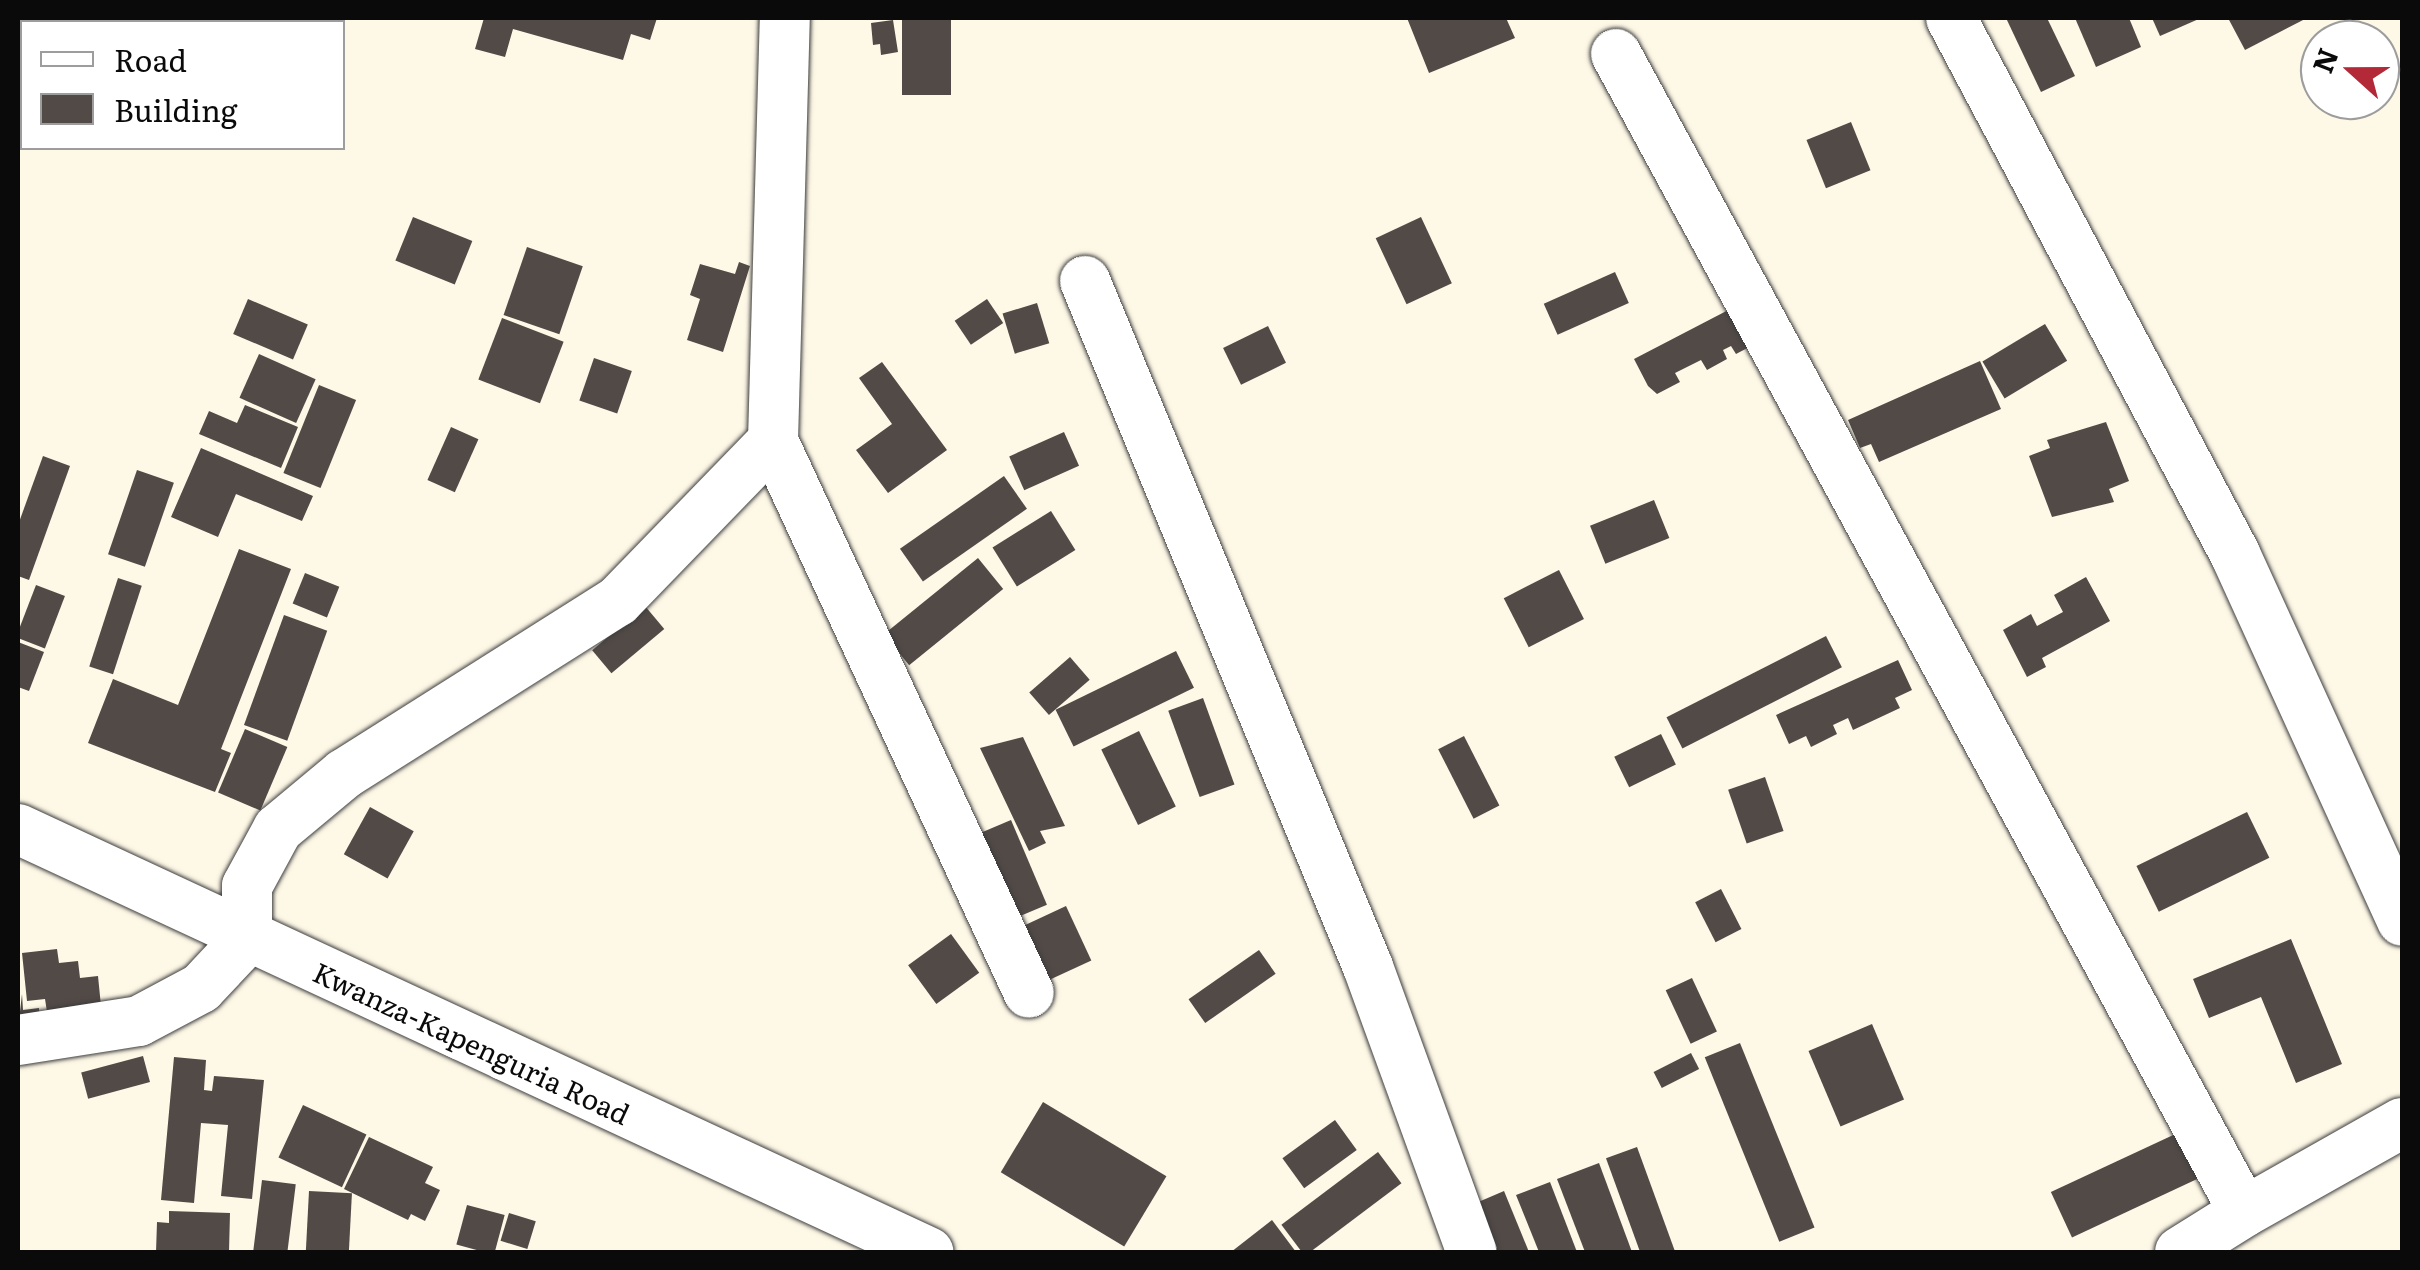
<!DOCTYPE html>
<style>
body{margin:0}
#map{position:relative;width:2420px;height:1270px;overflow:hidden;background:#fef8e7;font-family:Literata,serif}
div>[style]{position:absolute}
.building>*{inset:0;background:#524a47;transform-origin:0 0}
.roads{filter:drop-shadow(0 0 2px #3d3d3d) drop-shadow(0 0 2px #3d3d3d)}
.minor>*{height:50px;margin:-25px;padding:0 25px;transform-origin:25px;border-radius:25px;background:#fff}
span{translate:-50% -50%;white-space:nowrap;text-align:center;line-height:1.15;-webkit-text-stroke:10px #fff;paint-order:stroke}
.street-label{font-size:28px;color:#0a0a0a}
.frame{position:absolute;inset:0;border:20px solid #0a0a0a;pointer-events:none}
.legend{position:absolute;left:20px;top:20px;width:325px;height:130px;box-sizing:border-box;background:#fff;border:2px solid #9d9d9d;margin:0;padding:12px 18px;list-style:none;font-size:30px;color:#0a0a0a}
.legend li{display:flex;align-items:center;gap:20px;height:50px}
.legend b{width:50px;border:2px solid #9d9d9d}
.north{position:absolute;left:2300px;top:20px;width:100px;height:100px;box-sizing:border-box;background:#fff;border:2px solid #9d9d9d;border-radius:50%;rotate:291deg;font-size:28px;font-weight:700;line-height:40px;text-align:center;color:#0a0a0a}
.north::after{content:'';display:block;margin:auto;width:35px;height:45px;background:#b32938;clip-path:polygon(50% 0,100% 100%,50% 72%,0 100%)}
</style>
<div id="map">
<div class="building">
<i style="clip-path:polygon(484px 18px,657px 18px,650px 40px,631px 34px,623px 60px,513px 29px,505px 57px,475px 49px)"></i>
<i style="left:902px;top:18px;width:49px;height:77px"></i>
<i style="clip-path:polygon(1407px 18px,1506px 18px,1515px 38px,1429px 73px)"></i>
<i style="clip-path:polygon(2006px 18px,2047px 18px,2075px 76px,2041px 92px)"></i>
<i style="clip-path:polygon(2075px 18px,2129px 18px,2141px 47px,2096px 67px)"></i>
<i style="clip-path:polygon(2152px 18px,2201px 18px,2160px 36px)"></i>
<i style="clip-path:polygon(2228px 18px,2307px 18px,2245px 50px)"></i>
<i style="clip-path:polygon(893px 20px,898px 52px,881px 55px,880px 44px,873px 45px,871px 23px)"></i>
<i style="left:1851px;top:122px;width:52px;height:48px;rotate:68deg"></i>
<i style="left:413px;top:217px;width:64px;height:47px;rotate:22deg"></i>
<i style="left:1421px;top:217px;width:73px;height:50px;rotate:65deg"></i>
<i style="left:527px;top:247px;width:59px;height:72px;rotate:19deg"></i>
<i style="clip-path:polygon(739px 262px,750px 266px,723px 352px,687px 340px,700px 299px,690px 295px,700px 264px,735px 274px)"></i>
<i style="left:1615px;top:272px;width:34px;height:78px;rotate:66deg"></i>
<i style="left:248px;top:299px;width:65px;height:38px;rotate:23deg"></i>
<i style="left:987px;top:299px;width:29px;height:39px;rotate:56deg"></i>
<i style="left:1037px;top:303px;width:42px;height:36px;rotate:73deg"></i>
<i style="clip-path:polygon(1736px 306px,1755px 344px,1736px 354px,1731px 346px,1723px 350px,1727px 359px,1707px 370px,1701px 360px,1675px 373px,1680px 382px,1657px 394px,1648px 386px,1634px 359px)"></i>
<i style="left:502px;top:318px;width:66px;height:66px;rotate:21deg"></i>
<i style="left:2045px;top:324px;width:43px;height:73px;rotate:59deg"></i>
<i style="left:1268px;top:326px;width:41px;height:50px;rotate:64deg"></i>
<i style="left:259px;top:354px;width:62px;height:48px;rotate:24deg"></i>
<i style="left:594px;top:358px;width:40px;height:45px;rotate:19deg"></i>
<i style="clip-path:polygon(1980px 361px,2001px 409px,1879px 462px,1871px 444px,1860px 448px,1848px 420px)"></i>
<i style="clip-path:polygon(882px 362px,947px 450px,888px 493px,856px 450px,892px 424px,859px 378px)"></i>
<i style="left:319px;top:385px;width:40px;height:95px;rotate:22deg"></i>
<i style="clip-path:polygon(245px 405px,298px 427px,281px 468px,199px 434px,209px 411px,237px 423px)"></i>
<i style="clip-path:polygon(2106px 422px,2129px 481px,2109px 489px,2114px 502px,2052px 517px,2029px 456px,2050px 448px,2047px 440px)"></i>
<i style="left:451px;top:427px;width:30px;height:58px;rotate:24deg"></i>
<i style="left:1064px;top:432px;width:37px;height:60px;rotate:66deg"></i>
<i style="clip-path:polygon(201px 448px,313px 496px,302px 521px,236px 494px,218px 537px,171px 517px)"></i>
<i style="clip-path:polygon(43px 456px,70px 466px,29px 580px,18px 576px,18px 525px)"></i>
<i style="left:137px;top:470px;width:39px;height:89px;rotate:19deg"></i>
<i style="left:1004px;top:476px;width:40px;height:127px;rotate:55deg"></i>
<i style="left:1654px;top:500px;width:41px;height:69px;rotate:68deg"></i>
<i style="left:1051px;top:511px;width:46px;height:69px;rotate:58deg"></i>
<i style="clip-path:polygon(239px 549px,291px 569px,221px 749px,231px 753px,215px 792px,88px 743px,113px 679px,178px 705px)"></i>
<i style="left:978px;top:558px;width:40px;height:121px;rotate:51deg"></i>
<i style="left:1559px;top:570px;width:55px;height:62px;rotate:63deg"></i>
<i style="left:305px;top:573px;width:37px;height:33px;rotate:22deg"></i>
<i style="clip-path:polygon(2086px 577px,2110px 621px,2042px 658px,2046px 667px,2027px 677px,2003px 630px,2031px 614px,2037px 626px,2063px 612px,2054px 595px)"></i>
<i style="left:118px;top:578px;width:25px;height:93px;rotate:18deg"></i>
<i style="left:36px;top:585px;width:31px;height:56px;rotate:21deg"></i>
<i style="left:645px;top:606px;width:30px;height:69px;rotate:50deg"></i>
<i style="left:284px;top:615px;width:46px;height:117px;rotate:20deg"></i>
<i style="left:1826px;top:636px;width:35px;height:179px;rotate:63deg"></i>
<i style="clip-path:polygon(18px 642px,44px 652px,29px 691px,18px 687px)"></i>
<i style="left:1176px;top:651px;width:41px;height:134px;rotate:64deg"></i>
<i style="left:1070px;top:657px;width:30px;height:54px;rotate:49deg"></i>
<i style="clip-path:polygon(1898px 660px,1912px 690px,1895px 698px,1900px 708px,1853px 730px,1848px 718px,1833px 725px,1837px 734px,1811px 747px,1806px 736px,1789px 744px,1776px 715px)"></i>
<i style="left:1203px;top:698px;width:92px;height:37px;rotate:70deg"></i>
<i style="left:245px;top:729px;width:46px;height:69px;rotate:23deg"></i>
<i style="left:1139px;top:731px;width:84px;height:42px;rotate:64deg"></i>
<i style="left:1661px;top:734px;width:34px;height:52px;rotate:64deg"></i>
<i style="left:1464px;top:736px;width:78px;height:29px;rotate:63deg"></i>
<i style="clip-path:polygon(1023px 737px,1065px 826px,1040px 831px,1046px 843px,1029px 851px,980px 748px)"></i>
<i style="left:1765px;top:777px;width:57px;height:39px;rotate:71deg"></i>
<i style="left:370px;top:807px;width:50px;height:54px;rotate:29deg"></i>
<i style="left:2247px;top:812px;width:51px;height:123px;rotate:64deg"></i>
<i style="left:1011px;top:820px;width:92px;height:43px;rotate:67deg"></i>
<i style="left:1721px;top:889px;width:45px;height:29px;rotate:63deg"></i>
<i style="left:1066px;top:906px;width:60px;height:55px;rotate:65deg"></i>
<i style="left:951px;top:934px;width:48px;height:53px;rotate:54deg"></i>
<i style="clip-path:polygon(2291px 939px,2342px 1064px,2296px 1083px,2261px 997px,2209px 1018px,2193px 979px)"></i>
<i style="clip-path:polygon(57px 949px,59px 963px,78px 961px,80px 978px,98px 976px,101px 1006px,47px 1012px,45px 999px,27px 1001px,22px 953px)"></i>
<i style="left:1259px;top:950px;width:29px;height:86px;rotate:55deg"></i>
<i style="left:1692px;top:978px;width:59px;height:29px;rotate:65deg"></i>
<i style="clip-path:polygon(22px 994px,23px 1010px,39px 1008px,40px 1027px,18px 1029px)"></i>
<i style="left:1872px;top:1024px;width:82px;height:69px;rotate:67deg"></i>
<i style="left:1740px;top:1043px;width:199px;height:38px;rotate:68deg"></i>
<i style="left:1691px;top:1053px;width:18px;height:42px;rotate:63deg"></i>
<i style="left:143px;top:1056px;width:27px;height:64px;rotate:75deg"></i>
<i style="clip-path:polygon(174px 1057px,206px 1060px,204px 1090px,212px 1091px,214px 1076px,264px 1080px,252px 1199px,221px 1196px,228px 1125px,201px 1123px,194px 1203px,161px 1200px)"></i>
<i style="left:1043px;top:1102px;width:144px;height:82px;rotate:31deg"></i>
<i style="left:303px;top:1105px;width:70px;height:58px;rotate:25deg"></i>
<i style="left:2214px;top:1116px;width:50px;height:180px;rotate:65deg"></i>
<i style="left:1335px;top:1120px;width:37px;height:65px;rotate:54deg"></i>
<i style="clip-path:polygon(369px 1137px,433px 1167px,425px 1183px,440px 1190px,425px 1221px,411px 1214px,408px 1220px,344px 1189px)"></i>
<i style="left:1637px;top:1147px;width:112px;height:33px;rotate:70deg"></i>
<i style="left:1378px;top:1152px;width:39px;height:121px;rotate:53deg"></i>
<i style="clip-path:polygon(1599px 1163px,1632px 1252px,1585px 1252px,1557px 1179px)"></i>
<i style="left:262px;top:1180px;width:34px;height:73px;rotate:7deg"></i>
<i style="clip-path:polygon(1550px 1182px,1577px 1252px,1539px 1252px,1516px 1195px)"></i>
<i style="left:309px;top:1191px;width:43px;height:61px;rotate:3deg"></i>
<i style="clip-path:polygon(1504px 1191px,1529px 1252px,1488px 1252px,1469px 1206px)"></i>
<i style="left:467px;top:1205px;width:39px;height:41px;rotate:15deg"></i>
<i style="clip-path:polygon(169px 1211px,230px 1213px,229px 1252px,156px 1252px,157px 1222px,169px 1223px)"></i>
<i style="left:509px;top:1213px;width:28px;height:29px;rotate:17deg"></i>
<i style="clip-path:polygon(1272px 1220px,1296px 1252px,1231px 1252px)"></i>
</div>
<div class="roads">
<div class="minor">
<i style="left:1951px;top:18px;width:607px;rotate:62.08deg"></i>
<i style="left:2235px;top:554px;width:403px;rotate:65.5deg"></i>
<i style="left:1616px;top:54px;width:1317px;rotate:61.53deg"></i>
<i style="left:2244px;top:1212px;width:181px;rotate:-29.4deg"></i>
<i style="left:1085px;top:281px;width:742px;rotate:67.58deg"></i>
<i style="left:1368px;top:967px;width:303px;rotate:70deg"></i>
<i style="left:773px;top:441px;width:608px;rotate:65.12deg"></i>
<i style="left:18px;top:829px;width:1004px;rotate:24.93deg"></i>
<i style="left:18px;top:1040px;width:122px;rotate:-8.9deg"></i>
<i style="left:139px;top:1021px;width:70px;rotate:-28deg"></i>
<i style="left:201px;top:988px;width:67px;rotate:-46.8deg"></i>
<i style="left:247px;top:939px;width:53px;rotate:-90deg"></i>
<i style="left:247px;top:886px;width:65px;rotate:-61.5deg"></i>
<i style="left:278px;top:829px;width:86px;rotate:-39.8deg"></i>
<i style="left:344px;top:774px;width:324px;rotate:-32.3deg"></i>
<i style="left:618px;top:601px;width:223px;rotate:-45.9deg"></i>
<i style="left:773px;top:441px;width:423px;rotate:-88.4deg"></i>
<i style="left:2180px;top:1252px;width:75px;rotate:-32deg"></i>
</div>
</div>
<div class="street-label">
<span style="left:472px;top:1042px;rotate:25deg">Kwanza-Kapenguria Road</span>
</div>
<div class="frame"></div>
<ul class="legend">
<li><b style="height:12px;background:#fff"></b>Road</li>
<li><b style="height:28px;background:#524a47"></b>Building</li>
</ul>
<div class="north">N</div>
</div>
